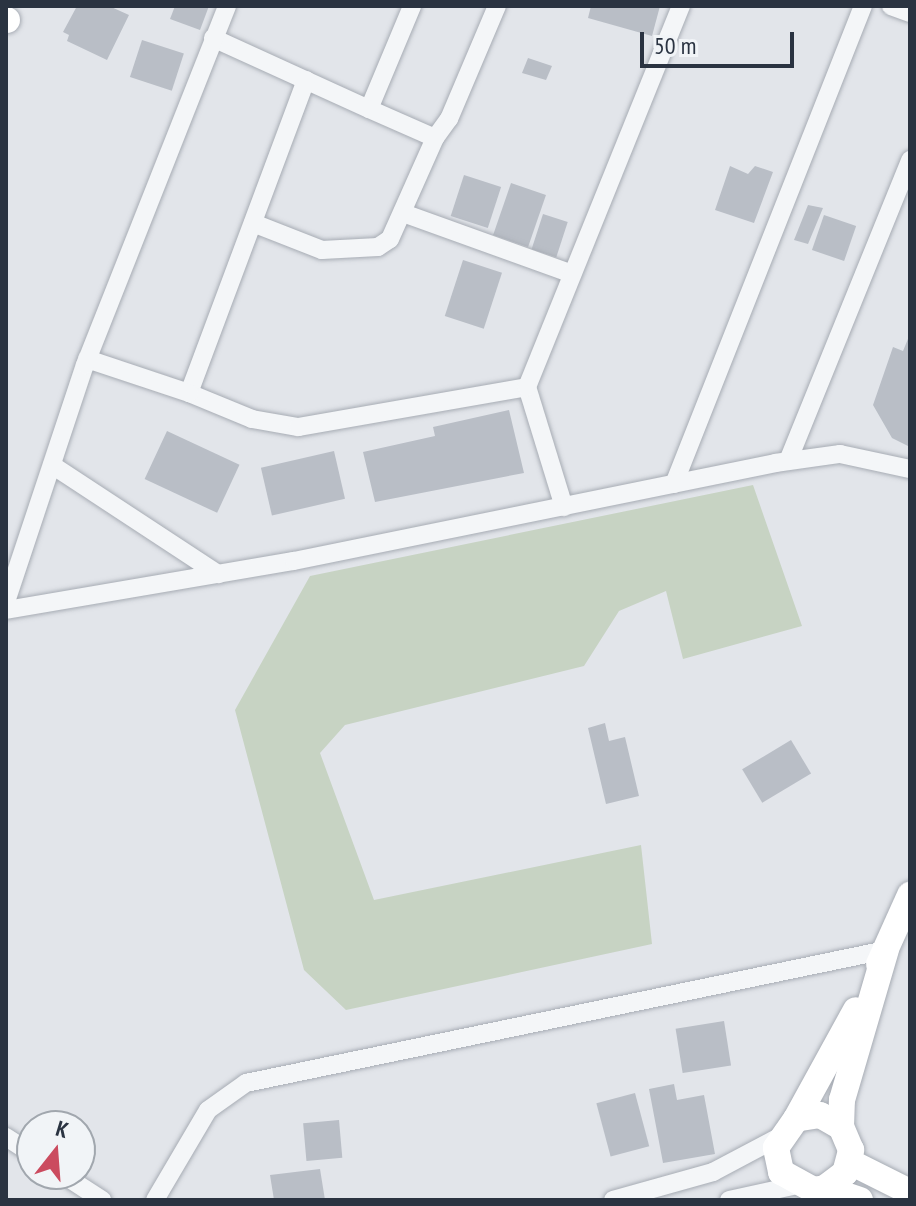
<!DOCTYPE html>
<style>
body{margin:0}
#map{position:relative;width:916px;height:1206px;overflow:hidden;background:#e2e5ea;font-family:"PT Sans Narrow",sans-serif}
div>[style]{position:absolute}
.green>*{inset:0;background:#c7d3c3}
.building>*{inset:0;background:#b9bec6;transform-origin:0 0}
.roads{filter:drop-shadow(0 0 2px #a7acb4) drop-shadow(0 0 2px #a7acb4)}
.street>*{height:18px;margin:-9px;padding:0 9px;transform-origin:9px;border-radius:9px;background:#f4f6f8}
.secondary>*{height:26px;margin:-13px;padding:0 13px;transform-origin:13px;border-radius:13px;background:#fff}
span{translate:-50% -50%;white-space:nowrap;text-align:center;line-height:1.15;-webkit-text-stroke:6px #f1f4f7;paint-order:stroke}
.frame{position:absolute;inset:0;border:8px solid #2a3341;pointer-events:none}
.north{position:absolute;left:16px;top:1110px;width:80px;height:80px;box-sizing:border-box;background:#f1f4f7;border:2px solid #a1a7ae;border-radius:50%;rotate:17deg;font-size:22px;font-weight:700;line-height:32px;text-align:center;color:#2a3341}
.north::after{content:'';display:block;margin:auto;width:28px;height:36px;background:#cb4b5f;clip-path:polygon(50% 0,100% 100%,50% 72%,0 100%)}
.scale{position:absolute;left:640px;top:32px;width:154px;height:36px;box-sizing:border-box;border:4px solid #2a3341;border-top:0;padding-left:10px;font-size:24px;line-height:28px;white-space:nowrap;color:#2a3341;-webkit-text-stroke:6px #f1f4f7;paint-order:stroke}
</style>
<div id="map">
<div class="green">
<i style="clip-path:polygon(753px 485px,802px 626px,683px 659px,666px 591px,619px 611px,584px 666px,345px 725px,320px 753px,374px 900px,641px 845px,652px 944px,346px 1010px,304px 970px,235px 710px,310px 576px)"></i>
</div>
<div class="building">
<i style="clip-path:polygon(77px 6px,109px 6px,129px 15px,107px 60px,67px 41px,69px 35px,63px 32px)"></i>
<i style="clip-path:polygon(175px 6px,209px 6px,200px 30px,170px 19px)"></i>
<i style="clip-path:polygon(591px 6px,660px 6px,652px 36px,588px 18px)"></i>
<i style="left:142px;top:40px;width:44px;height:39px;rotate:18deg"></i>
<i style="clip-path:polygon(528px 58px,552px 66px,546px 80px,522px 73px)"></i>
<i style="clip-path:polygon(730px 166px,748px 174px,755px 166px,773px 172px,754px 223px,715px 210px)"></i>
<i style="left:464px;top:175px;width:39px;height:43px;rotate:18deg"></i>
<i style="left:511px;top:183px;width:37px;height:55px;rotate:19deg"></i>
<i style="clip-path:polygon(808px 205px,823px 208px,808px 244px,794px 240px)"></i>
<i style="left:543px;top:214px;width:26px;height:37px;rotate:18deg"></i>
<i style="left:824px;top:215px;width:34px;height:37px;rotate:19deg"></i>
<i style="left:463px;top:260px;width:41px;height:59px;rotate:18deg"></i>
<i style="clip-path:polygon(910px 334px,910px 447px,892px 438px,873px 405px,893px 347px,903px 351px)"></i>
<i style="clip-path:polygon(509px 410px,524px 473px,375px 502px,363px 452px,435px 436px,433px 427px)"></i>
<i style="left:167px;top:431px;width:80px;height:53px;rotate:25deg"></i>
<i style="left:334px;top:451px;width:49px;height:75px;rotate:77deg"></i>
<i style="clip-path:polygon(605px 723px,609px 741px,625px 737px,639px 796px,606px 804px,588px 728px)"></i>
<i style="left:791px;top:740px;width:39px;height:57px;rotate:59deg"></i>
<i style="left:724px;top:1021px;width:45px;height:49px;rotate:81deg"></i>
<i style="clip-path:polygon(674px 1084px,677px 1100px,704px 1095px,715px 1154px,663px 1163px,649px 1089px)"></i>
<i style="left:635px;top:1093px;width:55px;height:40px;rotate:75deg"></i>
<i style="left:339px;top:1120px;width:38px;height:36px;rotate:85deg"></i>
<i style="clip-path:polygon(320px 1169px,325px 1200px,274px 1200px,270px 1175px)"></i>
</div>
<div class="roads">
<div class="street">
<i style="left:891px;top:6px;width:20px;rotate:20deg"></i>
<i style="left:213px;top:38px;width:171px;rotate:24.5deg"></i>
<i style="left:369px;top:109px;width:112px;rotate:-67.3deg"></i>
<i style="left:306px;top:80px;width:334px;rotate:110.5deg"></i>
<i style="left:189px;top:393px;width:68px;rotate:22.4deg"></i>
<i style="left:252px;top:419px;width:47px;rotate:9.9deg"></i>
<i style="left:298px;top:427px;width:232px;rotate:-9.9deg"></i>
<i style="left:435px;top:138px;width:24px;rotate:-54deg"></i>
<i style="left:449px;top:119px;width:123px;rotate:-67deg"></i>
<i style="left:403px;top:213px;width:180px;rotate:19.8deg"></i>
<i style="left:253px;top:223px;width:74px;rotate:21.4deg"></i>
<i style="left:322px;top:250px;width:56px;rotate:-3.1deg"></i>
<i style="left:378px;top:247px;width:14px;rotate:-34deg"></i>
<i style="left:390px;top:239px;width:111px;rotate:-66deg"></i>
<i style="left:435px;top:138px;width:72px;rotate:-156.3deg"></i>
<i style="left:87px;top:359px;width:108px;rotate:18.4deg"></i>
<i style="left:788px;top:461px;width:325px;rotate:-67.9deg"></i>
<i style="left:52px;top:465px;width:199px;rotate:33.3deg"></i>
<i style="left:674px;top:484px;width:514px;rotate:-68.43deg"></i>
<i style="left:564px;top:507px;width:126px;rotate:-107.1deg"></i>
<i style="left:527px;top:387px;width:411px;rotate:-68deg"></i>
<i style="left:6px;top:602px;width:250px;rotate:-71.6deg"></i>
<i style="left:85px;top:365px;width:386px;rotate:-68.4deg"></i>
<i style="left:6px;top:610px;width:292px;rotate:-9.7deg"></i>
<i style="left:294px;top:561px;width:491px;rotate:-11.5deg"></i>
<i style="left:775px;top:463px;width:66px;rotate:-7.9deg"></i>
<i style="left:840px;top:454px;width:72px;rotate:12.1deg"></i>
<i style="left:6px;top:1137px;width:31px;rotate:33deg"></i>
<i style="left:62px;top:1174px;width:48px;rotate:33deg"></i>
<i style="left:155px;top:1200px;width:104px;rotate:-59.5deg"></i>
<i style="left:208px;top:1110px;width:47px;rotate:-35.4deg"></i>
<i style="left:246px;top:1083px;width:654px;rotate:-11.74deg"></i>
<i style="left:613px;top:1200px;width:104px;rotate:-15.6deg"></i>
<i style="left:713px;top:1172px;width:75px;rotate:-27.9deg"></i>
<i style="left:729px;top:1200px;width:70px;rotate:-12.4deg"></i>
</div>
<div class="secondary">
<i style="left:6px;top:20px;width:1px"></i>
<i style="left:879px;top:964px;width:76px;rotate:-65.8deg"></i>
<i style="left:796px;top:1119px;width:124px;rotate:-61.2deg"></i>
<i style="left:841px;top:1127px;width:24px;rotate:-150deg"></i>
<i style="left:820px;top:1115px;width:24px;rotate:171deg"></i>
<i style="left:796px;top:1119px;width:35px;rotate:125deg"></i>
<i style="left:776px;top:1148px;width:25px;rotate:78deg"></i>
<i style="left:781px;top:1172px;width:37px;rotate:29deg"></i>
<i style="left:813px;top:1190px;width:12px;rotate:-9deg"></i>
<i style="left:825px;top:1188px;width:25px;rotate:-37deg"></i>
<i style="left:845px;top:1173px;width:24px;rotate:-75deg"></i>
<i style="left:851px;top:1150px;width:25px;rotate:-113deg"></i>
<i style="left:841px;top:1127px;width:27px;rotate:-88deg"></i>
<i style="left:842px;top:1100px;width:156px;rotate:-73.7deg"></i>
<i style="left:850px;top:1162px;width:67px;rotate:26.6deg"></i>
<i style="left:825px;top:1188px;width:37px;rotate:19deg"></i>
</div>
</div>
<div class="frame"></div>
<div class="north">K</div>
<div class="scale">50 m</div>
</div>
